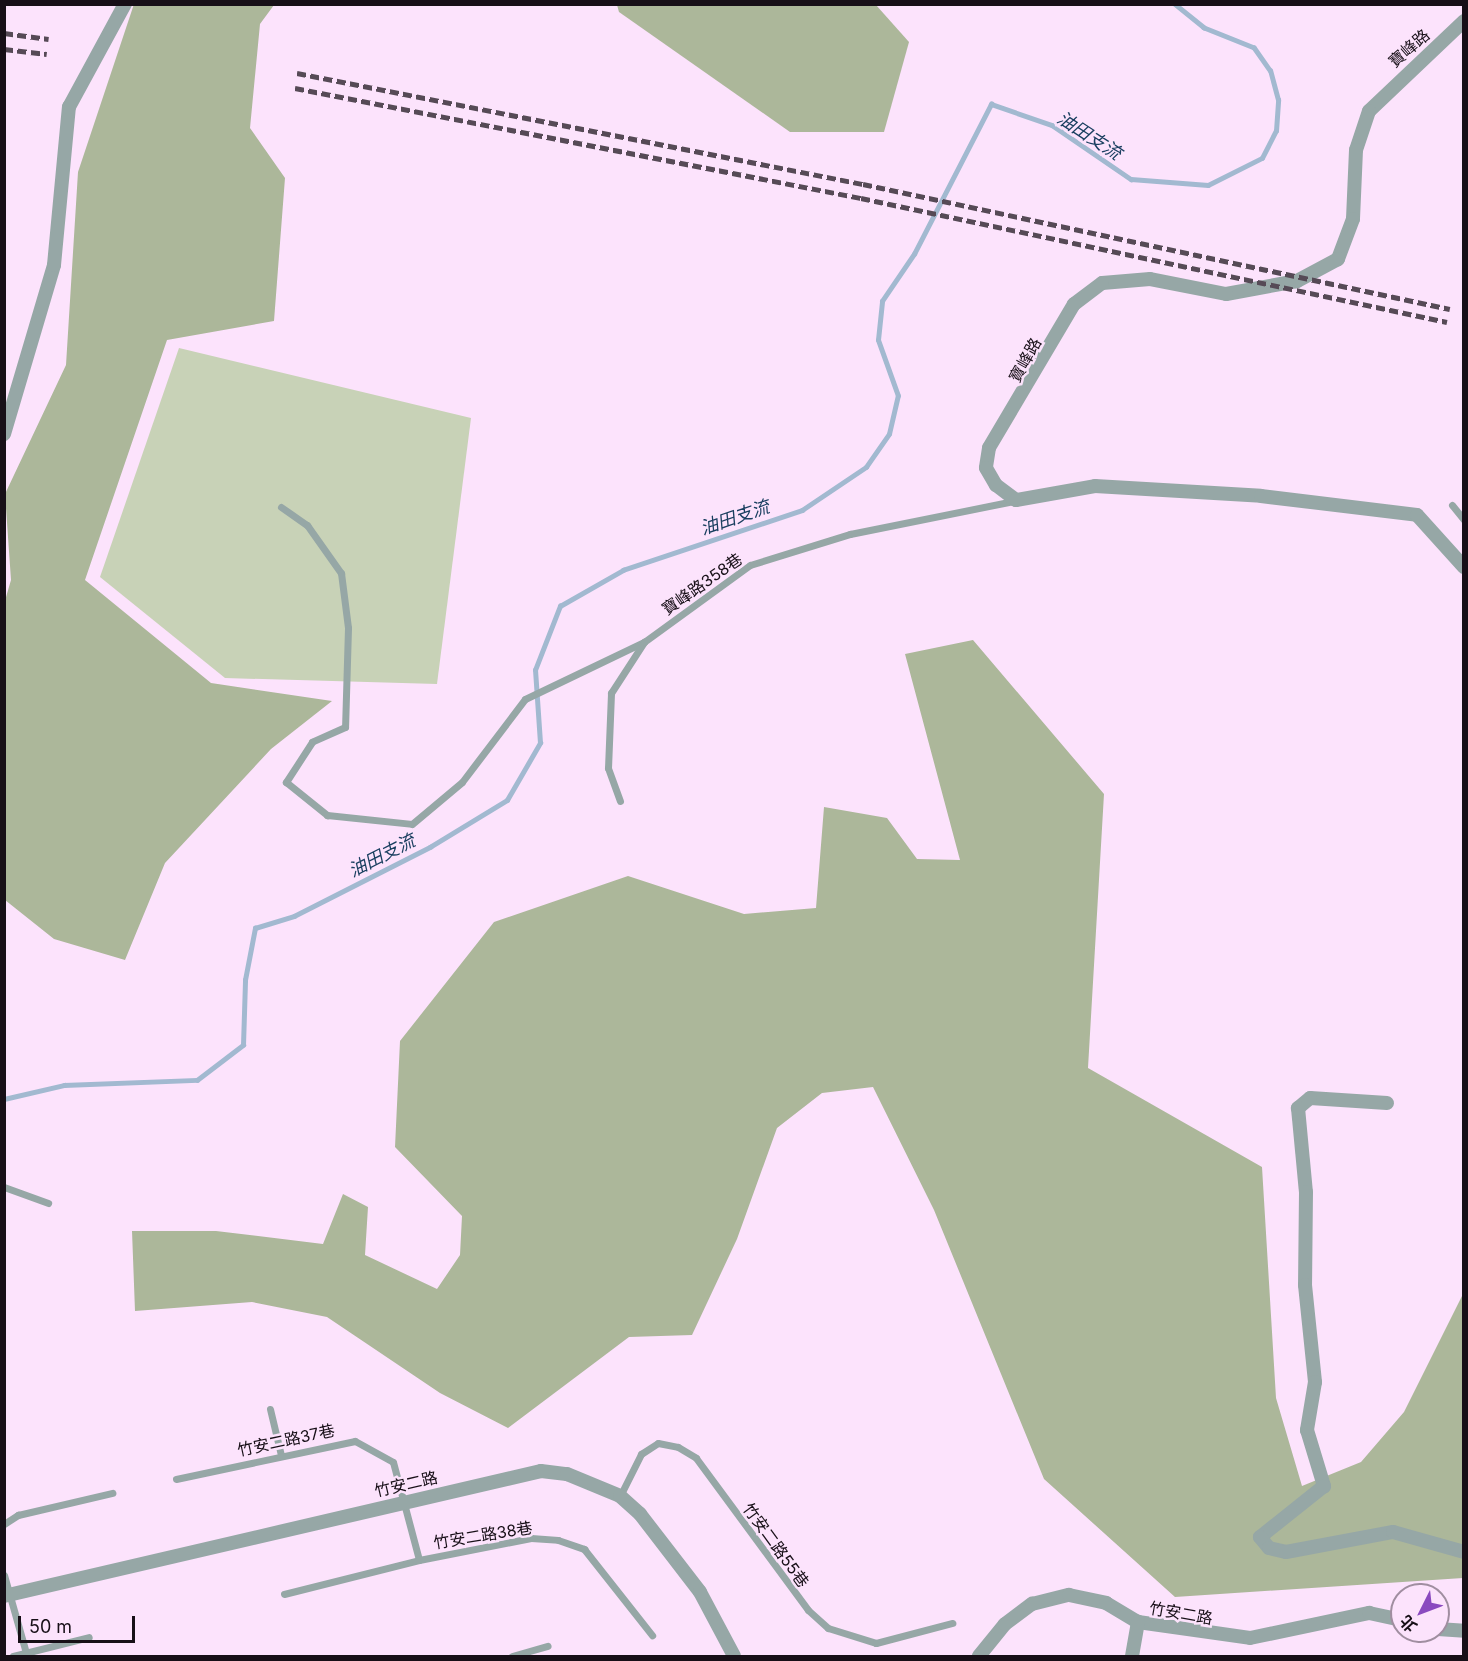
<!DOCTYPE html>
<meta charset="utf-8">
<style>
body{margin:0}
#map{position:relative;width:1468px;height:1661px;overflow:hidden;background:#fce3fc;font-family:Inter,"Noto Sans TC",sans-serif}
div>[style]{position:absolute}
.green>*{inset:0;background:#c8d2b7}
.forest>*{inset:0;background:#acb79a}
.stream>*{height:4.5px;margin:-2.25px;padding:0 2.25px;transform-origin:2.25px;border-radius:2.25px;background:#a2b9d0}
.lane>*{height:7px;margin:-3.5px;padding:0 3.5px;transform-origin:3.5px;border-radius:3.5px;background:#96a7a6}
.street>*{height:14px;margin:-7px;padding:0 7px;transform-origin:7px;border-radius:7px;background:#96a7a6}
.rail>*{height:4.5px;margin-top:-2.25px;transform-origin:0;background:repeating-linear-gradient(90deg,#564a56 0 9px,transparent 0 13.5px)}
span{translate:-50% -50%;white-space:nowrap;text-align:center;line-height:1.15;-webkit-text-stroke:5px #fce3fc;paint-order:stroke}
.street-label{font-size:16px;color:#170f17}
.water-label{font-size:18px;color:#1a3f60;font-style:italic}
.frame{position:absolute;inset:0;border:6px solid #170f17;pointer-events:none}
.north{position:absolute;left:1390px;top:1583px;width:60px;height:60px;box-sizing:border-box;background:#fce3fc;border:2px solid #a08ea0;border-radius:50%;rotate:228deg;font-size:16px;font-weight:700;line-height:24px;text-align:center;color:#170f17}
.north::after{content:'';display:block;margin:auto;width:21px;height:27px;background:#8a4abf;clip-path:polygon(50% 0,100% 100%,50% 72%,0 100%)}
.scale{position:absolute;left:18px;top:1616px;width:117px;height:27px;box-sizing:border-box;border:3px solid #170f17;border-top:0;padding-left:8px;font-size:18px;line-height:21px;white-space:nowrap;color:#170f17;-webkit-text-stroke:4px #fce3fc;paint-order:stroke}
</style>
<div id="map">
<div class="green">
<i style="clip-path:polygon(179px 348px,471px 418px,437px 684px,225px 678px,100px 577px)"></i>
</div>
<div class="forest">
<i style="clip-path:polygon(134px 4px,274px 5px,260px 24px,250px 128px,285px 178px,274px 321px,167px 340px,85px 580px,211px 683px,332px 701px,271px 749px,165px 863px,125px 960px,54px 939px,5px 900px,4px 604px,11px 580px,5px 494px,66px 365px,78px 172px)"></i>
<i style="clip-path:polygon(617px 5px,876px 5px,909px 42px,884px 132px,790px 132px,619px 12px)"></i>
<i style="clip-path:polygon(973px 640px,1104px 794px,1088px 1068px,1262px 1167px,1276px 1398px,1302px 1486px,1361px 1462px,1404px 1412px,1463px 1294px,1463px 1578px,1175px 1597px,1044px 1479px,934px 1210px,873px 1087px,822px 1093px,777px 1128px,737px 1239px,692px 1335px,629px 1337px,508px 1428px,440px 1393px,327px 1317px,252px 1302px,135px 1311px,132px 1231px,216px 1231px,323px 1244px,343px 1194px,368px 1207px,365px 1255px,437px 1289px,460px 1255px,462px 1216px,395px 1147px,400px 1041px,494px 922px,628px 876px,744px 914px,816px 908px,824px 807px,887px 818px,917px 859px,960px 860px,905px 654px)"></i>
</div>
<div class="stream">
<i style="left:4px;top:1099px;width:62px;rotate:-13.1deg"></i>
<i style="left:64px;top:1085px;width:133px;rotate:-2.2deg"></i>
<i style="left:197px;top:1080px;width:58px;rotate:-37.3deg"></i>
<i style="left:243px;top:1045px;width:65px;rotate:-88.2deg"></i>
<i style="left:245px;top:980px;width:53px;rotate:-79.1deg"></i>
<i style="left:255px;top:928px;width:41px;rotate:-17.1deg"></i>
<i style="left:294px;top:916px;width:153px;rotate:-26.9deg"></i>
<i style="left:430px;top:847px;width:90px;rotate:-31.4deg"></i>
<i style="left:507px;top:800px;width:66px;rotate:-59.9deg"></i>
<i style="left:540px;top:743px;width:73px;rotate:-93.9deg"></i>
<i style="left:535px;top:670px;width:69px;rotate:-68.7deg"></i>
<i style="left:560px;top:606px;width:73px;rotate:-29.7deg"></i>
<i style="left:623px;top:570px;width:189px;rotate:-18.5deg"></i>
<i style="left:802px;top:510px;width:77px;rotate:-33.9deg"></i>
<i style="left:866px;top:467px;width:40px;rotate:-55.1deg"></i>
<i style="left:889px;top:434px;width:39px;rotate:-77deg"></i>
<i style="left:898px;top:396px;width:59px;rotate:-109.7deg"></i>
<i style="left:878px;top:340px;width:39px;rotate:-84deg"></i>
<i style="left:882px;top:301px;width:57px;rotate:-55.8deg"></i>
<i style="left:914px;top:254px;width:169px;rotate:-62.8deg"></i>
<i style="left:991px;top:104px;width:65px;rotate:19deg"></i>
<i style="left:1052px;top:125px;width:96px;rotate:34.4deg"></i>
<i style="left:1131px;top:179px;width:77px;rotate:4.5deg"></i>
<i style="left:1208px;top:185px;width:60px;rotate:-26.6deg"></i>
<i style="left:1262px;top:158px;width:30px;rotate:-63deg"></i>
<i style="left:1276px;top:131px;width:31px;rotate:-86deg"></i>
<i style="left:1278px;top:100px;width:30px;rotate:-105deg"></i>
<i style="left:1270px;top:71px;width:28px;rotate:-125deg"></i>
<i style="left:1254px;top:48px;width:54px;rotate:-158.2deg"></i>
<i style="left:1204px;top:28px;width:38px;rotate:-141deg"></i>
</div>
<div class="lane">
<i style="left:1452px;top:505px;width:19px;rotate:51deg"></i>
<i style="left:281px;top:507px;width:32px;rotate:35deg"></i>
<i style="left:307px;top:525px;width:59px;rotate:54.7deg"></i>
<i style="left:341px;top:573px;width:55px;rotate:82.7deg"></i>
<i style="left:348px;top:628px;width:99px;rotate:91.7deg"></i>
<i style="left:345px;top:727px;width:36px;rotate:156deg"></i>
<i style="left:312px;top:742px;width:48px;rotate:123deg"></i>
<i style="left:286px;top:782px;width:53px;rotate:38.8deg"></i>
<i style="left:327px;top:815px;width:85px;rotate:6deg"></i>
<i style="left:412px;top:824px;width:65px;rotate:-40deg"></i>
<i style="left:462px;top:782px;width:104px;rotate:-52.8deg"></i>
<i style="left:525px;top:699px;width:132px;rotate:-25.6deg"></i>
<i style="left:620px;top:801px;width:35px;rotate:-110deg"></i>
<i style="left:608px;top:768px;width:75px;rotate:-87.7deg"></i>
<i style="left:611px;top:693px;width:61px;rotate:-57.1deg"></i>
<i style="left:644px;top:642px;width:131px;rotate:-36deg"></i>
<i style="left:750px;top:565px;width:105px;rotate:-17.2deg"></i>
<i style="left:850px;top:534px;width:167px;rotate:-11.4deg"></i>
<i style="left:4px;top:1187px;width:47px;rotate:20deg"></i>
<i style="left:270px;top:1409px;width:47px;rotate:76.6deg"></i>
<i style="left:176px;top:1479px;width:183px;rotate:-12deg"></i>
<i style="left:355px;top:1441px;width:43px;rotate:28.9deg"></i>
<i style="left:393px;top:1462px;width:101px;rotate:75.1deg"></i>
<i style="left:620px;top:1496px;width:47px;rotate:-63.4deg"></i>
<i style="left:641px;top:1454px;width:20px;rotate:-33deg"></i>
<i style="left:658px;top:1443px;width:20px;rotate:11deg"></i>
<i style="left:678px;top:1447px;width:21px;rotate:31deg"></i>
<i style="left:696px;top:1458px;width:189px;rotate:53.6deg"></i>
<i style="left:808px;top:1610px;width:27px;rotate:42deg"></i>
<i style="left:828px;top:1628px;width:50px;rotate:17.4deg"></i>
<i style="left:876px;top:1643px;width:79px;rotate:-14.7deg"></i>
<i style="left:4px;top:1524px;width:17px;rotate:-33deg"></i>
<i style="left:18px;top:1515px;width:97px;rotate:-13.2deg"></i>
<i style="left:4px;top:1575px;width:81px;rotate:74.2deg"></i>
<i style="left:284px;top:1594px;width:139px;rotate:-14.1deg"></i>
<i style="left:419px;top:1560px;width:114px;rotate:-11.1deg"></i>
<i style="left:531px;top:1538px;width:27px;rotate:4deg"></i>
<i style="left:558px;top:1540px;width:28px;rotate:19deg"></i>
<i style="left:584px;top:1549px;width:110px;rotate:51.7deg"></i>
<i style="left:13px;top:1656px;width:78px;rotate:-14deg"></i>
<i style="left:512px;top:1656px;width:37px;rotate:-16deg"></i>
</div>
<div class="street">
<i style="left:1464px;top:21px;width:131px;rotate:136.5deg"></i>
<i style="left:1369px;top:111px;width:41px;rotate:108.4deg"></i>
<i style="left:1356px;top:150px;width:69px;rotate:92.5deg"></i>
<i style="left:1353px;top:219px;width:43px;rotate:110.6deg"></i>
<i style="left:1338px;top:259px;width:47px;rotate:151.8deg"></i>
<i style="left:1297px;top:281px;width:72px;rotate:169.6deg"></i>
<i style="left:1226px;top:294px;width:77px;rotate:-168.8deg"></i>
<i style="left:1150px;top:279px;width:48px;rotate:175.2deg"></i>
<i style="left:1102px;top:283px;width:35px;rotate:143deg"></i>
<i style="left:1074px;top:304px;width:167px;rotate:120.6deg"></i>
<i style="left:989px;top:448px;width:20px;rotate:99deg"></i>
<i style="left:986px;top:468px;width:20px;rotate:60deg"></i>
<i style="left:996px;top:485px;width:25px;rotate:37deg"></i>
<i style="left:1016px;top:500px;width:80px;rotate:-10deg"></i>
<i style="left:1095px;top:486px;width:166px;rotate:3.4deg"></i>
<i style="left:1261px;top:496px;width:157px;rotate:6.9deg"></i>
<i style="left:1417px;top:515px;width:70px;rotate:47.9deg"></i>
<i style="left:4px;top:434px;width:176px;rotate:-73.5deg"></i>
<i style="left:54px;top:265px;width:159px;rotate:-84.6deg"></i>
<i style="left:69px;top:107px;width:117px;rotate:-61.5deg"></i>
<i style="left:1387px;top:1103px;width:77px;rotate:-176.3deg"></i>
<i style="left:1310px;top:1098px;width:16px;rotate:140deg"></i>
<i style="left:1298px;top:1108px;width:84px;rotate:84.6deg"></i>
<i style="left:1306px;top:1192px;width:93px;rotate:90.6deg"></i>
<i style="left:1305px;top:1285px;width:98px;rotate:84.1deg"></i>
<i style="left:1315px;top:1382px;width:49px;rotate:99.5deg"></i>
<i style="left:1307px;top:1430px;width:59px;rotate:73.1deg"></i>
<i style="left:1324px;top:1486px;width:82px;rotate:141.4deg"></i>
<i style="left:1260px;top:1537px;width:14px;rotate:51deg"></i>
<i style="left:1269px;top:1548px;width:17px;rotate:13deg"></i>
<i style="left:1286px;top:1552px;width:109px;rotate:-10.6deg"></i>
<i style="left:1393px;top:1532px;width:74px;rotate:15.7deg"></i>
<i style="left:4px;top:1596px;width:551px;rotate:-13.1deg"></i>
<i style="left:541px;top:1471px;width:26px;rotate:7deg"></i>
<i style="left:567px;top:1474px;width:57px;rotate:22.5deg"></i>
<i style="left:620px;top:1496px;width:27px;rotate:42deg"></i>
<i style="left:640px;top:1514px;width:98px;rotate:52.4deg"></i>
<i style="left:700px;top:1592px;width:72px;rotate:62deg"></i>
<i style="left:1438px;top:1629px;width:26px;rotate:4deg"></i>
<i style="left:979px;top:1656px;width:41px;rotate:-50.9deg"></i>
<i style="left:1005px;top:1624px;width:34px;rotate:-37deg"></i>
<i style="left:1032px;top:1604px;width:38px;rotate:-14deg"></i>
<i style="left:1069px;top:1595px;width:38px;rotate:12deg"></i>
<i style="left:1106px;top:1603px;width:37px;rotate:31deg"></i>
<i style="left:1138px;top:1622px;width:113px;rotate:8.1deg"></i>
<i style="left:1250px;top:1638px;width:122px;rotate:-11.9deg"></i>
<i style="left:1369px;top:1613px;width:34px;rotate:12deg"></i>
<i style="left:1132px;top:1656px;width:35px;rotate:-80deg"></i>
</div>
<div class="rail">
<i style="left:4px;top:33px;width:45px;rotate:7.6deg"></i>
<i style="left:4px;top:49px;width:43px;rotate:6.6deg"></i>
<i style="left:297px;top:73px;width:577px;rotate:11.1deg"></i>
<i style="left:863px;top:184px;width:600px;rotate:12.02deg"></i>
<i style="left:295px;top:88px;width:577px;rotate:11deg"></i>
<i style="left:861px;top:198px;width:599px;rotate:11.95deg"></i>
</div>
<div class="street-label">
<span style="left:1409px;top:48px;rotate:-41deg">寶峰路</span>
<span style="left:1025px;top:360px;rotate:-61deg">寶峰路</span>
<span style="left:702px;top:584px;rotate:-35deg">寶峰路358巷</span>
<span style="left:286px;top:1440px;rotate:-12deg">竹安二路37巷</span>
<span style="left:406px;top:1484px;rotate:-13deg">竹安二路</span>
<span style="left:483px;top:1535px;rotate:-9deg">竹安二路38巷</span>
<span style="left:776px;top:1545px;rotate:54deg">竹安二路55巷</span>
<span style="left:1181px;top:1613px;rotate:10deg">竹安二路</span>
</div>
<div class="water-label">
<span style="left:1089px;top:136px;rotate:33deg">油田支流</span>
<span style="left:735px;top:518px;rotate:-19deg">油田支流</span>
<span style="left:382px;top:856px;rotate:-27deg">油田支流</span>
</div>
<div class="frame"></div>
<div class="north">北</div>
<div class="scale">50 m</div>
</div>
